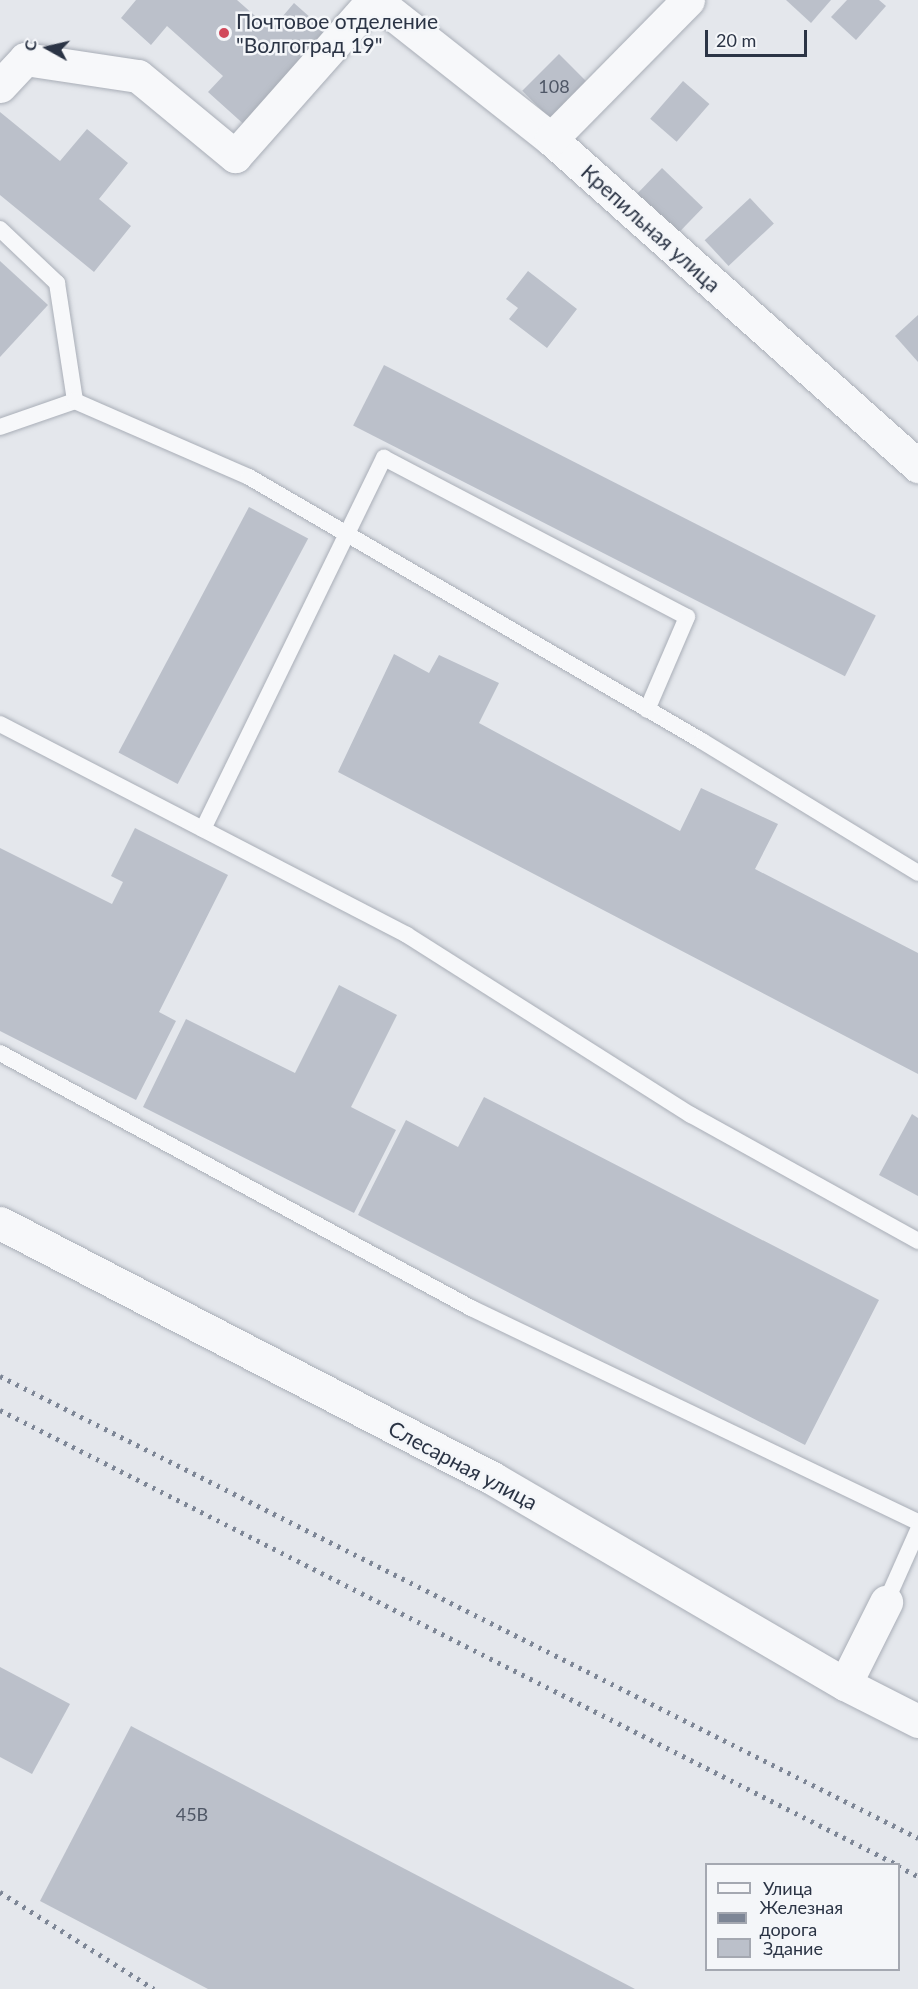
<!DOCTYPE html>
<meta charset="utf-8">
<style>
body{margin:0}
#map{position:relative;width:918px;height:1989px;overflow:hidden;background:#e4e7ec;font-family:Lato,sans-serif}
div>[style]{position:absolute}
.building>*{inset:0;background:#bbc0ca;transform-origin:0 0}
.roads{filter:drop-shadow(0 0 2px #a9aeb7) drop-shadow(0 0 2px #a9aeb7)}
.service>*{height:16px;margin:-8px;padding:0 8px;transform-origin:8px;border-radius:8px;background:#f7f8fa}
.minor>*{height:33px;margin:-16.5px;padding:0 16.5px;transform-origin:16.5px;border-radius:16.5px;background:#f7f8fa}
.rail>*{height:4.5px;margin-top:-2.25px;transform-origin:0;background:repeating-linear-gradient(90deg,#7d8696 0 3px,transparent 0 9px)}
.dots>*{width:16px;height:16px;translate:-50% -50%;box-sizing:border-box;border:3px solid #f4f6f9;border-radius:50%}
span{translate:-50% -50%;white-space:nowrap;text-align:center;line-height:1.15;-webkit-text-stroke:5px #f4f6f9;paint-order:stroke}
.number-label{font-size:18px;color:#4f5766}
.number-label span{-webkit-text-stroke-width:0}
.poi-label{font-size:21px;color:#2b3445}
.left{translate:0 -50%;text-align:left}
.street-label{font-size:21px;color:#2b3445}
.legend{position:absolute;left:705px;top:1863px;width:195px;height:108px;box-sizing:border-box;background:#f4f6f9;border:2px solid #a4a8b1;margin:0;padding:8px 10px;list-style:none;font-size:18px;color:#2b3445}
.legend li{display:flex;align-items:center;gap:12px;height:30px}
.legend b{width:30px;border:2px solid #a4a8b1}
.north{position:absolute;left:18px;top:18px;width:60px;height:60px;-webkit-text-stroke:4px #f4f6f9;paint-order:stroke;rotate:278deg;font-size:16px;font-weight:700;line-height:24px;text-align:center;color:#2b3445}
.north::after{content:'';display:block;margin:auto;width:21px;height:27px;background:#2b3445;clip-path:polygon(50% 0,100% 100%,50% 72%,0 100%)}
.scale{position:absolute;left:705px;top:30px;width:102px;height:27px;box-sizing:border-box;border:3px solid #2b3445;border-top:0;padding-left:8px;font-size:18px;line-height:21px;white-space:nowrap;color:#2b3445;-webkit-text-stroke:4px #f4f6f9;paint-order:stroke}
</style>
<div id="map">
<div class="building">
<i style="clip-path:polygon(136px 0,237px 0,271px 30px,294px 3px,330px 35px,248px 128px,208px 92px,223px 76px,167px 26px,151px 45px,121px 18px)"></i>
<i style="clip-path:polygon(786px 0,831px 0,811px 23px)"></i>
<i style="clip-path:polygon(847px 0,879px 0,886px 6px,856px 40px,831px 17px)"></i>
<i style="left:559px;top:54px;width:42px;height:52px;rotate:45deg"></i>
<i style="left:683px;top:81px;width:35px;height:50px;rotate:41deg"></i>
<i style="clip-path:polygon(0 112px,60px 161px,87px 129px,128px 163px,99px 199px,131px 226px,94px 272px,0 195px)"></i>
<i style="left:662px;top:168px;width:57px;height:42px;rotate:44deg"></i>
<i style="left:750px;top:198px;width:35px;height:62px;rotate:47deg"></i>
<i style="clip-path:polygon(0 261px,48px 305px,0 357px)"></i>
<i style="clip-path:polygon(528px 271px,577px 309px,547px 348px,509px 319px,518px 308px,506px 299px)"></i>
<i style="clip-path:polygon(918px 315px,918px 362px,895px 336px)"></i>
<i style="left:384px;top:365px;width:552px;height:68px;rotate:27deg"></i>
<i style="left:249px;top:507px;width:67px;height:278px;rotate:28deg"></i>
<i style="clip-path:polygon(394px 654px,429px 673px,439px 655px,499px 683px,479px 723px,680px 831px,701px 788px,778px 824px,755px 869px,918px 953px,918px 1074px,338px 772px)"></i>
<i style="clip-path:polygon(135px 828px,228px 875px,159px 1012px,176px 1021px,136px 1100px,0 1031px,0 848px,112px 904px,123px 882px,111px 876px)"></i>
<i style="clip-path:polygon(339px 985px,397px 1015px,351px 1107px,396px 1130px,354px 1213px,143px 1107px,186px 1019px,295px 1073px)"></i>
<i style="clip-path:polygon(484px 1097px,879px 1300px,805px 1445px,358px 1215px,406px 1120px,458px 1147px)"></i>
<i style="clip-path:polygon(912px 1114px,918px 1118px,918px 1196px,879px 1175px)"></i>
<i style="clip-path:polygon(0 1667px,70px 1704px,32px 1774px,0 1757px)"></i>
<i style="clip-path:polygon(131px 1726px,635px 1989px,208px 1989px,40px 1901px)"></i>
</div>
<div class="roads">
<div class="service">
<i style="left:0;top:229px;width:79px;rotate:43.5deg"></i>
<i style="left:57px;top:283px;width:119px;rotate:81.3deg"></i>
<i style="left:0;top:427px;width:79px;rotate:-19.1deg"></i>
<i style="left:75px;top:401px;width:190px;rotate:23.6deg"></i>
<i style="left:249px;top:477px;width:524px;rotate:30.23deg"></i>
<i style="left:702px;top:741px;width:253px;rotate:31.4deg"></i>
<i style="left:0;top:724px;width:458px;rotate:27.4deg"></i>
<i style="left:407px;top:935px;width:336px;rotate:32.4deg"></i>
<i style="left:691px;top:1115px;width:260px;rotate:29deg"></i>
<i style="left:203px;top:829px;width:413px;rotate:-64deg"></i>
<i style="left:384px;top:458px;width:342px;rotate:27.7deg"></i>
<i style="left:687px;top:617px;width:101px;rotate:113.3deg"></i>
<i style="left:0;top:1053px;width:536px;rotate:28.43deg"></i>
<i style="left:471px;top:1308px;width:496px;rotate:25.6deg"></i>
<i style="left:886px;top:1602px;width:79px;rotate:-66deg"></i>
</div>
<div class="minor">
<i style="left:375px;top:0;width:224px;rotate:38.3deg"></i>
<i style="left:551px;top:139px;width:492px;rotate:41.7deg"></i>
<i style="left:0;top:86px;width:37px;rotate:-47deg"></i>
<i style="left:25px;top:59px;width:114px;rotate:8.6deg"></i>
<i style="left:138px;top:76px;width:126px;rotate:39.5deg"></i>
<i style="left:235px;top:156px;width:208px;rotate:-48.5deg"></i>
<i style="left:551px;top:139px;width:195px;rotate:-45.4deg"></i>
<i style="left:0;top:1223px;width:556px;rotate:27.39deg"></i>
<i style="left:494px;top:1479px;width:406px;rotate:30.3deg"></i>
<i style="left:845px;top:1684px;width:82px;rotate:26.9deg"></i>
<i style="left:845px;top:1684px;width:92px;rotate:-63.4deg"></i>
</div>
</div>
<div class="rail">
<i style="left:0;top:1376px;width:1028px;rotate:26.71deg"></i>
<i style="left:0;top:1410px;width:1004px;rotate:26.87deg"></i>
<i style="left:898px;top:1866px;width:22px;rotate:27deg"></i>
<i style="left:0;top:1892px;width:182px;rotate:32.2deg"></i>
</div>
<div class="dots">
<i style="left:224px;top:33px;background:#d1495b"></i>
</div>
<div class="number-label">
<span style="left:554px;top:86px">108</span>
<span style="left:192px;top:1814px">45В</span>
</div>
<div class="poi-label">
<span class="left" style="left:236px;top:33px">Почтовое отделение<br>"Волгоград 19"</span>
</div>
<div class="street-label">
<span style="left:651px;top:228px;rotate:42deg">Крепильная улица</span>
<span style="left:463px;top:1465px;rotate:28deg">Слесарная улица</span>
</div>
<ul class="legend">
<li><b style="height:8px;background:#f7f8fa"></b>Улица</li>
<li><b style="height:8px;background:#7d8696"></b>Железная дорога</li>
<li><b style="height:16px;background:#bbc0ca"></b>Здание</li>
</ul>
<div class="north">С</div>
<div class="scale">20 m</div>
</div>
